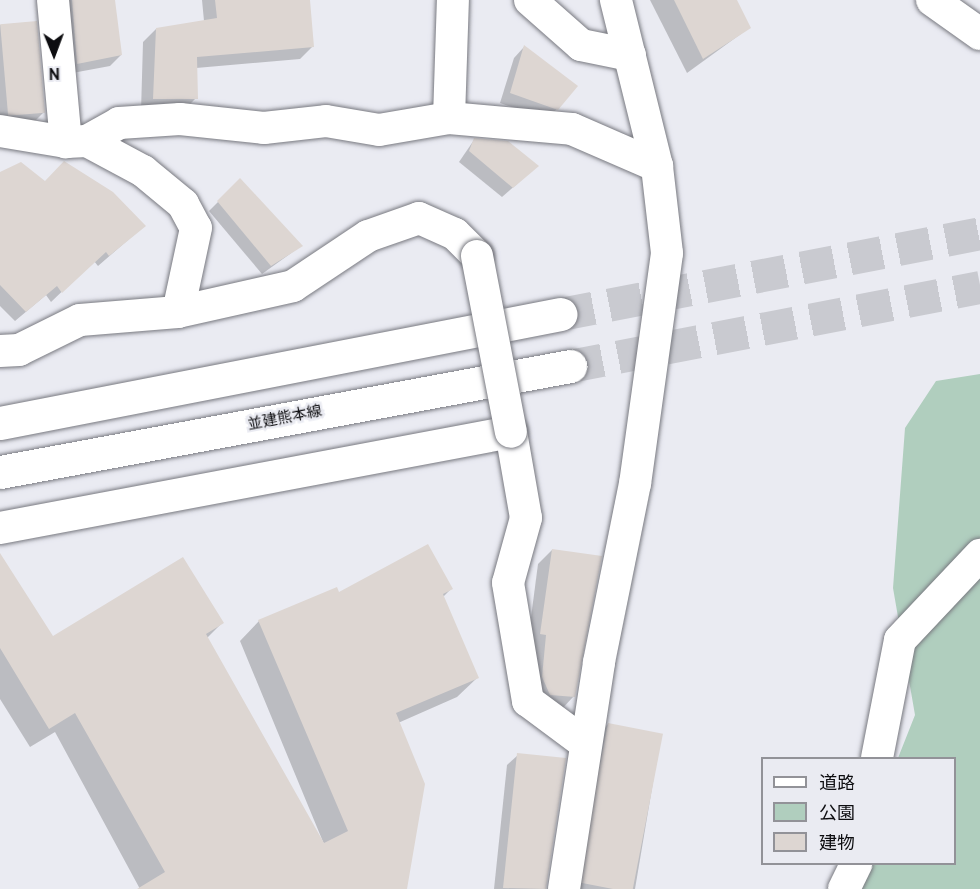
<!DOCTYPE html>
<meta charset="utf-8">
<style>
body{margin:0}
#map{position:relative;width:980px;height:889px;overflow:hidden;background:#eaebf2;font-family:Overpass,"Noto Sans JP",sans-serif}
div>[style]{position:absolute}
.green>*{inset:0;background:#b0cebe}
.shadow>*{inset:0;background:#0003}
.building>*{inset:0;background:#ddd6d2;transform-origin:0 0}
.secondary-tunnel>*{height:33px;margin-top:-16.5px;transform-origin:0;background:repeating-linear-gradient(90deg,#c9cad0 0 33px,transparent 0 49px)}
.roads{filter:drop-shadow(0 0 2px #787980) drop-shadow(0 0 2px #787980)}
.street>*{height:32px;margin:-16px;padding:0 16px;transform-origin:16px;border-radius:16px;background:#fff}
.secondary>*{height:33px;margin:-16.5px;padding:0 16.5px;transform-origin:16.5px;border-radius:16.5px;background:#fff}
.bridges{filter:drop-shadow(0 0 2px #787980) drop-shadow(0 0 2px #787980)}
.street-bridge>*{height:32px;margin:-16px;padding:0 16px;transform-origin:16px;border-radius:16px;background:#fff}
span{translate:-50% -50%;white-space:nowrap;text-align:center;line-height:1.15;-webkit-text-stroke:5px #eaebf2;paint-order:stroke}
.street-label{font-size:15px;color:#0d0d10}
.legend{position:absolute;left:761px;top:757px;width:195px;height:108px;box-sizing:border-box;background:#eaebf2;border:2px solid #929298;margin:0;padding:8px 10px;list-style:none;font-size:18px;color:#0d0d10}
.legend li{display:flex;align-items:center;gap:12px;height:30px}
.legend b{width:30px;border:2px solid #929298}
.north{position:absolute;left:24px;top:24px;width:60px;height:60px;-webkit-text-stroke:4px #eaebf2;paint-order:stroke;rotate:179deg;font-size:16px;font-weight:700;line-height:24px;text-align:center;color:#0d0d10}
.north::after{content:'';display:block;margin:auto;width:21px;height:27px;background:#0d0d10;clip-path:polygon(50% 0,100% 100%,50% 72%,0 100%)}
</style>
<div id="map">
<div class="green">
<i style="clip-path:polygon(980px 374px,980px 889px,850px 889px,859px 864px,954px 864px,954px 758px,898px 758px,915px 715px,893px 588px,905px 428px,936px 381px)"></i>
</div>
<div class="shadow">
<i style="clip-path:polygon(69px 0,114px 0,121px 55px,110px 66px,67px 74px)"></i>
<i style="clip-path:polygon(202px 0,308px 0,313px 46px,300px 59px,196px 68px,196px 98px,183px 111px,141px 111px,143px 42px,156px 29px,204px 21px)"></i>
<i style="clip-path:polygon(650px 0,735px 0,749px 28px,687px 73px)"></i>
<i style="clip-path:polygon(35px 22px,44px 112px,34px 122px,0 123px,0 25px)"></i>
<i style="clip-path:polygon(524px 47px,557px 109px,546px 119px,500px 103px,514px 58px)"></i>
<i style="clip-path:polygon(474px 140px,526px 176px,502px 197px,459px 162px)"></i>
<i style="clip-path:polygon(0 174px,45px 183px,144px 226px,98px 266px,94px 261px,51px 302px,46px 295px,15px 321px,0 306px)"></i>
<i style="clip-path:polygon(240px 180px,301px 246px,262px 274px,209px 211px)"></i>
<i style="clip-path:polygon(552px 550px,574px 696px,560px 711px,536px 708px,527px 648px,538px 564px)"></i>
<i style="clip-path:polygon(0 581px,52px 639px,222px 623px,206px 639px,326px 849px,240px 641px,259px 621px,338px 594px,451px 589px,443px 597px,477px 678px,457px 697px,398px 723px,405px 889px,140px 889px,55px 732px,30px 747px,0 699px)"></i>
<i style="clip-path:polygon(608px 724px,661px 735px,635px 889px,572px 889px,596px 737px)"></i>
<i style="clip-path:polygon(518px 755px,564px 760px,545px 889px,494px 889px,507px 765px)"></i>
</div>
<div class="building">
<i style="clip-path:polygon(72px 0,115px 0,122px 55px,77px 64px)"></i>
<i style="clip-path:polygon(215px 0,310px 0,314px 47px,197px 57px,198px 99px,153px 99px,156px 28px,217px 18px)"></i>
<i style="clip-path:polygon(674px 0,737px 0,751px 28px,703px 59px)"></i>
<i style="left:37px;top:21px;width:92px;height:37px;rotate:85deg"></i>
<i style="clip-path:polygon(524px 45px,578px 86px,558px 110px,510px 93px)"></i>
<i style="clip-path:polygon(474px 138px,508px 141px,539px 166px,513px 188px,469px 151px)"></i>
<i style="clip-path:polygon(64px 161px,113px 192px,146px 226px,109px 256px,106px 252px,62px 293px,57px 286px,26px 312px,0 285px,0 172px,21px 162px,45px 181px)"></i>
<i style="clip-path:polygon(240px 178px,303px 246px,271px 266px,217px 201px)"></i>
<i style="clip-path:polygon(428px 544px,453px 589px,443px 594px,479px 678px,396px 713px,425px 784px,407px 889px,137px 889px,165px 872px,75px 713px,49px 729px,0 648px,0 553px,53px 636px,183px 557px,224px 623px,206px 634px,324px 843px,348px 831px,258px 620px,337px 587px,339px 592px)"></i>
<i style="clip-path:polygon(552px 549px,602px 556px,575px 697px,550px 695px,542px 677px,546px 635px,540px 634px)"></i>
<i style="left:608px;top:723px;width:56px;height:162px;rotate:11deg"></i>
<i style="clip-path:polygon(517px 753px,566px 758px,546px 889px,503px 888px)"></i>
</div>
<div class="secondary-tunnel">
<i style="left:561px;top:314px;width:427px;rotate:-10.9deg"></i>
<i style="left:570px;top:366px;width:418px;rotate:-10.9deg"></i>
</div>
<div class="roads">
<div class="street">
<i style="left:53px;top:0;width:143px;rotate:84.8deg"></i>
<i style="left:530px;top:0;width:68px;rotate:41.4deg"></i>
<i style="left:581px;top:45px;width:50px;rotate:11.5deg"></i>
<i style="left:932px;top:0;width:59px;rotate:35.3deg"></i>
<i style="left:449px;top:118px;width:118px;rotate:-88.1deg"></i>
<i style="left:0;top:131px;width:67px;rotate:9.5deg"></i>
<i style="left:66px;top:142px;width:21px;rotate:-3deg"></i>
<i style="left:87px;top:141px;width:37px;rotate:-29deg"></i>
<i style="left:119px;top:123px;width:61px;rotate:-3.8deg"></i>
<i style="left:180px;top:119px;width:84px;rotate:6.1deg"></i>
<i style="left:264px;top:128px;width:62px;rotate:-6.4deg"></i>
<i style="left:326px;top:121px;width:54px;rotate:9.6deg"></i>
<i style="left:379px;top:130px;width:71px;rotate:-9.7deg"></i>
<i style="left:449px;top:118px;width:123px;rotate:5.1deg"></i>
<i style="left:572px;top:129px;width:93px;rotate:23.5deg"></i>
<i style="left:87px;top:141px;width:64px;rotate:28.2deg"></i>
<i style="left:143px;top:171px;width:52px;rotate:39.5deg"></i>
<i style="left:183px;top:204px;width:27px;rotate:62deg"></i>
<i style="left:196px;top:228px;width:86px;rotate:102.1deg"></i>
<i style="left:178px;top:312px;width:118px;rotate:-12.7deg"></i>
<i style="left:293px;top:286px;width:90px;rotate:-33.7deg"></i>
<i style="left:368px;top:236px;width:54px;rotate:-19.4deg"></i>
<i style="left:419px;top:218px;width:39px;rotate:24deg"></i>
<i style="left:455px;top:234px;width:31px;rotate:45deg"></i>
<i style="left:0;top:351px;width:19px;rotate:-3deg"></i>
<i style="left:19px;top:350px;width:68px;rotate:-26.2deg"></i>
<i style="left:80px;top:320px;width:98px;rotate:-4.7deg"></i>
<i style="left:0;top:528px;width:520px;rotate:-10.64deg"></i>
<i style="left:511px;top:432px;width:87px;rotate:80.1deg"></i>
<i style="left:526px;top:518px;width:67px;rotate:105.5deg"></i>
<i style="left:508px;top:583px;width:120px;rotate:80.4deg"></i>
<i style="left:528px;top:701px;width:72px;rotate:36.6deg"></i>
<i style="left:877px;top:758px;width:120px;rotate:-79deg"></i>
<i style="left:900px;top:640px;width:117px;rotate:-46.7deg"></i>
<i style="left:564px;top:889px;width:230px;rotate:-81.2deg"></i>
<i style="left:599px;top:662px;width:182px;rotate:-78.6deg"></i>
<i style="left:635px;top:484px;width:233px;rotate:-82.1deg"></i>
<i style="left:667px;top:253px;width:88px;rotate:-96.6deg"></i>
<i style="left:657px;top:166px;width:171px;rotate:-103.9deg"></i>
<i style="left:844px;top:889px;width:28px;rotate:-64deg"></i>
</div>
<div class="secondary">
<i style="left:0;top:423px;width:571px;rotate:-11deg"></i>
<i style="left:0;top:472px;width:580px;rotate:-10.53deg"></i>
</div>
</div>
<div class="bridges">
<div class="street-bridge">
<i style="left:477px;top:256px;width:179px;rotate:79.1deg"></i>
</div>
</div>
<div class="street-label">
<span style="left:285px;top:419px;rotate:-11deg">並建熊本線</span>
</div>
<ul class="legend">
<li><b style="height:8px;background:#fff"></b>道路</li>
<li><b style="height:16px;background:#b0cebe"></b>公園</li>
<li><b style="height:16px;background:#ddd6d2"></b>建物</li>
</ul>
<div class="north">N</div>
</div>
